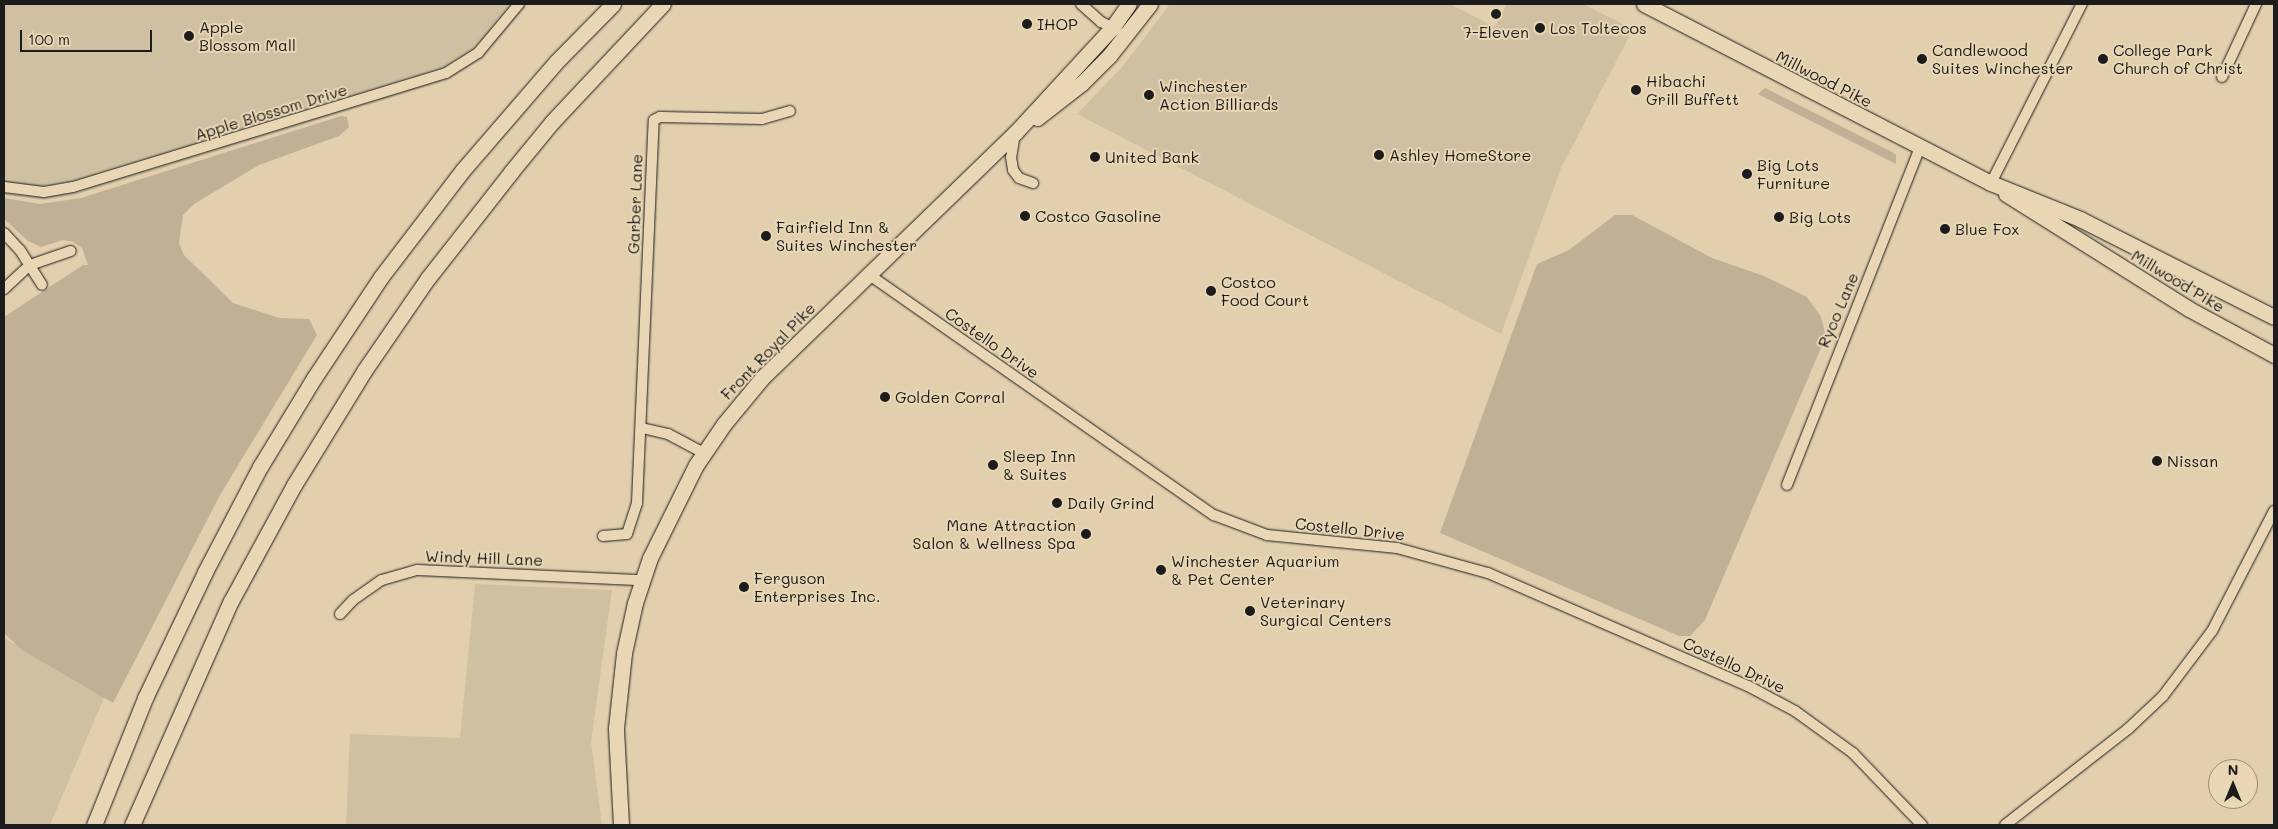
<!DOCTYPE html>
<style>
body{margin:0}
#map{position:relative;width:2278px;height:829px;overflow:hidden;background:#e1cfae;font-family:Mali,sans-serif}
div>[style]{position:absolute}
.built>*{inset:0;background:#d0c0a2}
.green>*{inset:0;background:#c0b196}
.roads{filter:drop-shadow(0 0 1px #1c1c1c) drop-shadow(0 0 1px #1c1c1c)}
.minor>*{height:10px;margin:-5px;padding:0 5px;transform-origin:5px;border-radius:5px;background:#e9d6b4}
.highway>*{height:15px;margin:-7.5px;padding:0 7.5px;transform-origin:7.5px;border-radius:7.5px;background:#e9d6b4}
.dots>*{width:14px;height:14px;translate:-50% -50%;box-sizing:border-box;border:2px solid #e9d6b4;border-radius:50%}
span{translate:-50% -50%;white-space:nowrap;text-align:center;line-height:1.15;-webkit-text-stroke:4px #e9d6b4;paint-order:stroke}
.poi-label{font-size:16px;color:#1c1c1c}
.left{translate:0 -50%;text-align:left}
.right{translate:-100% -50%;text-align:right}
.street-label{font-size:16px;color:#1c1c1c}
.frame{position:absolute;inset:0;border:5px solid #1c1c1c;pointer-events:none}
.north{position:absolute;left:2208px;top:759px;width:50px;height:50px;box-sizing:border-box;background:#e9d6b4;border:1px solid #978c77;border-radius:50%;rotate:0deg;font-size:14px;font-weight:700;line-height:20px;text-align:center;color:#1c1c1c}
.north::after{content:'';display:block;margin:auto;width:18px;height:22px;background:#1c1c1c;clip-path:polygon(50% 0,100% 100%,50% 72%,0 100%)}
.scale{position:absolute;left:20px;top:30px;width:132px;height:22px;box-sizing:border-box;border:2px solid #1c1c1c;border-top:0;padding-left:6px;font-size:15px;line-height:18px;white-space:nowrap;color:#1c1c1c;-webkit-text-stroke:4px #e9d6b4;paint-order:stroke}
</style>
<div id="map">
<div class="built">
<i style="clip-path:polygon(4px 4px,528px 4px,483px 58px,448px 80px,75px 195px,44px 200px,4px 195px)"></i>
<i style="clip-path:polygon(1170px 4px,1450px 4px,1495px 27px,1507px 4px,1583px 4px,1633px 29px,1561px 168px,1501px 334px,1077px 114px,1123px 66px)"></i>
<i style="clip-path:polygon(475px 584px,612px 590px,591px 742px,602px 825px,346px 825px,350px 734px,460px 738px)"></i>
<i style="clip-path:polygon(4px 638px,106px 693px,50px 825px,4px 825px)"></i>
</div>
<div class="green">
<i style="clip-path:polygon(1765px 88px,1892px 152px,1896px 155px,1896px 164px,1758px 94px)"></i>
<i style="clip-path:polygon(341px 116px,347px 117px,349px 127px,339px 136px,259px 165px,194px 204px,183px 215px,179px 243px,184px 255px,233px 303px,279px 318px,309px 319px,317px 335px,220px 495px,113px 703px,22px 650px,4px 633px,4px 317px,83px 265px,88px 265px,82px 248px,73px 242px,63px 240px,41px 247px,28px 241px,4px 219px,4px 198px,40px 204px,81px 198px)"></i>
<i style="clip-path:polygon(1615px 215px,1632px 215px,1712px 258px,1764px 276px,1807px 297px,1821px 317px,1826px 336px,1705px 620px,1690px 636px,1679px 636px,1440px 533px,1537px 264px,1569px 250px)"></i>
</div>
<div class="roads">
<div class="minor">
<i style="left:1081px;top:4px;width:27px;rotate:42deg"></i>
<i style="left:1101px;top:22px;width:17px;rotate:24deg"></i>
<i style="left:2222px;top:77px;width:81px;rotate:-65deg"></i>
<i style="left:1015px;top:133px;width:24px;rotate:99deg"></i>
<i style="left:1011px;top:157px;width:13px;rotate:81deg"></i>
<i style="left:1013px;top:170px;width:10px;rotate:53deg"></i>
<i style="left:1019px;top:178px;width:15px;rotate:20deg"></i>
<i style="left:1991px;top:183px;width:201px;rotate:-63.1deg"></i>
<i style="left:4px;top:187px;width:40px;rotate:7.1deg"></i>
<i style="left:44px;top:192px;width:29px;rotate:-10deg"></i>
<i style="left:73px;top:187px;width:390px;rotate:-17deg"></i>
<i style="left:446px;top:73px;width:38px;rotate:-32deg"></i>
<i style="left:478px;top:53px;width:64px;rotate:-50.1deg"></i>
<i style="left:4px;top:233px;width:23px;rotate:47deg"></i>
<i style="left:20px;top:250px;width:41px;rotate:57.8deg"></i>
<i style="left:868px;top:274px;width:422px;rotate:34.9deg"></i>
<i style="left:1214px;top:515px;width:57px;rotate:20.7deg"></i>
<i style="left:1267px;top:535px;width:131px;rotate:5.7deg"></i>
<i style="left:1397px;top:548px;width:94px;rotate:15.4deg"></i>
<i style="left:1488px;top:573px;width:283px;rotate:23.5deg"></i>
<i style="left:1748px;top:686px;width:53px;rotate:28deg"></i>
<i style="left:1795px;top:711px;width:72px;rotate:35.9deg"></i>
<i style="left:1853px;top:753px;width:100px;rotate:46.2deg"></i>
<i style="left:4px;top:289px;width:35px;rotate:-43deg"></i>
<i style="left:30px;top:265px;width:43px;rotate:-18.9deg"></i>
<i style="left:642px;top:428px;width:27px;rotate:13deg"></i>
<i style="left:668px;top:434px;width:40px;rotate:28deg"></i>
<i style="left:1787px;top:485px;width:362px;rotate:-68.5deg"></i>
<i style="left:603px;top:536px;width:24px;rotate:-5deg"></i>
<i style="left:627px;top:534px;width:33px;rotate:-72deg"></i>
<i style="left:637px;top:503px;width:383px;rotate:-87.5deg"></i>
<i style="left:654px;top:120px;width:7px;rotate:-27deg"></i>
<i style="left:660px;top:117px;width:102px;rotate:1.1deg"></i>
<i style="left:762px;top:119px;width:29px;rotate:-16deg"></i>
<i style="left:340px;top:614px;width:19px;rotate:-47deg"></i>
<i style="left:353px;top:600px;width:35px;rotate:-35deg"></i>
<i style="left:382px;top:580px;width:37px;rotate:-16deg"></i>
<i style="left:418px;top:570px;width:224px;rotate:2.6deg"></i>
<i style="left:2005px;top:825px;width:156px;rotate:-38deg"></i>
<i style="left:2128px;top:729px;width:48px;rotate:-43.3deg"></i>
<i style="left:2163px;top:696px;width:81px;rotate:-53deg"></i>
<i style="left:2212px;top:631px;width:135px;rotate:-62.7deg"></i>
</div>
<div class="highway">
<i style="left:1644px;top:4px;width:390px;rotate:27.3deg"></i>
<i style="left:1991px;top:183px;width:96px;rotate:22deg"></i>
<i style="left:2080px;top:219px;width:217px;rotate:26.8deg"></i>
<i style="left:1037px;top:118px;width:57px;rotate:-37.9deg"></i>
<i style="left:1082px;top:83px;width:38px;rotate:-45deg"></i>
<i style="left:1109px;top:56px;width:66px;rotate:-51.7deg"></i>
<i style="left:2006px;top:194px;width:216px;rotate:32.1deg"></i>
<i style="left:2189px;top:309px;width:97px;rotate:28.4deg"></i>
<i style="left:94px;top:825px;width:137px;rotate:-68.1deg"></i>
<i style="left:145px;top:698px;width:140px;rotate:-64.5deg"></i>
<i style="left:205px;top:572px;width:119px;rotate:-62.4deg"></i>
<i style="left:260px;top:467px;width:104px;rotate:-58.8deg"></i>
<i style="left:314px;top:378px;width:121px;rotate:-56.4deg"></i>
<i style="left:381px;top:277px;width:133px;rotate:-52.6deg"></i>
<i style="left:462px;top:171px;width:145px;rotate:-49.2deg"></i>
<i style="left:557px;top:61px;width:80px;rotate:-45.5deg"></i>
<i style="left:132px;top:825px;width:245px;rotate:-66.2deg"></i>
<i style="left:231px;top:601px;width:132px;rotate:-61.5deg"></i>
<i style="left:294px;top:485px;width:134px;rotate:-58.4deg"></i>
<i style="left:364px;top:371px;width:113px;rotate:-55.5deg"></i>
<i style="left:428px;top:278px;width:135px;rotate:-51.9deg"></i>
<i style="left:511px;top:172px;width:65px;rotate:-50.6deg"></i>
<i style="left:552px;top:122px;width:162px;rotate:-46.8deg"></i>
<i style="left:621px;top:825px;width:97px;rotate:-93deg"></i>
<i style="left:616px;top:728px;width:75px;rotate:-83.9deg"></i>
<i style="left:624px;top:653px;width:51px;rotate:-77.6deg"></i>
<i style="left:635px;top:603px;width:47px;rotate:-71.6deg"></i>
<i style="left:650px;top:558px;width:104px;rotate:-63.7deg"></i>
<i style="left:696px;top:465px;width:50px;rotate:-55.7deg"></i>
<i style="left:724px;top:424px;width:60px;rotate:-50.4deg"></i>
<i style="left:762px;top:378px;width:352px;rotate:-44.1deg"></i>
<i style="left:1015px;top:133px;width:143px;rotate:-47.3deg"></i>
<i style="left:1112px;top:28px;width:29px;rotate:-55deg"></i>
</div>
</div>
<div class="dots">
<i style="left:1496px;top:14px;background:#1c1c1c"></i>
<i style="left:1027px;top:24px;background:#1c1c1c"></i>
<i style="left:1540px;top:28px;background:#1c1c1c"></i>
<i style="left:189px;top:36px;background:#1c1c1c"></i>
<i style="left:1922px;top:59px;background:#1c1c1c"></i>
<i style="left:2103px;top:59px;background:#1c1c1c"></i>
<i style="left:1636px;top:90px;background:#1c1c1c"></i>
<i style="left:1149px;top:95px;background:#1c1c1c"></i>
<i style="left:1379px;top:155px;background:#1c1c1c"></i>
<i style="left:1095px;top:157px;background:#1c1c1c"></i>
<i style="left:1747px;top:174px;background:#1c1c1c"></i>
<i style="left:1025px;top:216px;background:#1c1c1c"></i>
<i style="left:1779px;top:217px;background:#1c1c1c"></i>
<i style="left:1945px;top:229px;background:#1c1c1c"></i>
<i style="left:766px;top:236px;background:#1c1c1c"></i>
<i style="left:1211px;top:291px;background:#1c1c1c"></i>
<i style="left:885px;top:397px;background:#1c1c1c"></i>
<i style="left:2157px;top:461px;background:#1c1c1c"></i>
<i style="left:993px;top:465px;background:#1c1c1c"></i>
<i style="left:1057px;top:503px;background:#1c1c1c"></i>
<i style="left:1086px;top:534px;background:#1c1c1c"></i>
<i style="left:1161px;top:570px;background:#1c1c1c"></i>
<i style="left:744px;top:587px;background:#1c1c1c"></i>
<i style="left:1250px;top:611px;background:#1c1c1c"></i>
</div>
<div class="poi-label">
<span class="left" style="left:1037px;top:24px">IHOP</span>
<span class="left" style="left:199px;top:36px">Apple<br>Blossom Mall</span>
<span class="left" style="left:1550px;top:28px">Los Toltecos</span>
<span style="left:1496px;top:32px">7-Eleven</span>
<span class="left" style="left:1932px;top:59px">Candlewood<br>Suites Winchester</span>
<span class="left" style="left:2113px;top:59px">College Park<br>Church of Christ</span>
<span class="left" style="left:1646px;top:90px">Hibachi<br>Grill Buffett</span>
<span class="left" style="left:1159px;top:95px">Winchester<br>Action Billiards</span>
<span class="left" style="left:1389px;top:155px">Ashley HomeStore</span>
<span class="left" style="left:1105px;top:157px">United Bank</span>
<span class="left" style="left:1757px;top:174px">Big Lots<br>Furniture</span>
<span class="left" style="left:1035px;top:216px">Costco Gasoline</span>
<span class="left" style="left:1789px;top:217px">Big Lots</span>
<span class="left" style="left:776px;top:236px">Fairfield Inn &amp;<br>Suites Winchester</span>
<span class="left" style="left:1955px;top:229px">Blue Fox</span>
<span class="left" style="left:1221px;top:291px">Costco<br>Food Court</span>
<span class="left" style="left:895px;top:397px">Golden Corral</span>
<span class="left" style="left:1003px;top:465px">Sleep Inn<br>&amp; Suites</span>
<span class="left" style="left:2167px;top:461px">Nissan</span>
<span class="left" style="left:1067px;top:503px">Daily Grind</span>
<span class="right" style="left:1076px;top:534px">Mane Attraction<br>Salon &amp; Wellness Spa</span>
<span class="left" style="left:1171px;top:570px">Winchester Aquarium<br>&amp; Pet Center</span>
<span class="left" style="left:754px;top:587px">Ferguson<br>Enterprises Inc.</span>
<span class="left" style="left:1260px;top:611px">Veterinary<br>Surgical Centers</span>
</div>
<div class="street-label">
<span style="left:1824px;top:79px;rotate:27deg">Millwood Pike</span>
<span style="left:271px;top:112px;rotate:-17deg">Apple Blossom Drive</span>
<span style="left:635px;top:204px;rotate:-88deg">Garber Lane</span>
<span style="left:2178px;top:281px;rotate:31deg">Millwood Pike</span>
<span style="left:1838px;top:310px;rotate:-67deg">Ryco Lane</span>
<span style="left:992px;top:343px;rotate:35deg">Costello Drive</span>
<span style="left:768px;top:351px;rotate:-46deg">Front Royal Pike</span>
<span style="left:1350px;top:529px;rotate:6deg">Costello Drive</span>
<span style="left:484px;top:558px;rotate:2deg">Windy Hill Lane</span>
<span style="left:1734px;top:665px;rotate:25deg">Costello Drive</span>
</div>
<div class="frame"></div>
<div class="north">N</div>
<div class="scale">100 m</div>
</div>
